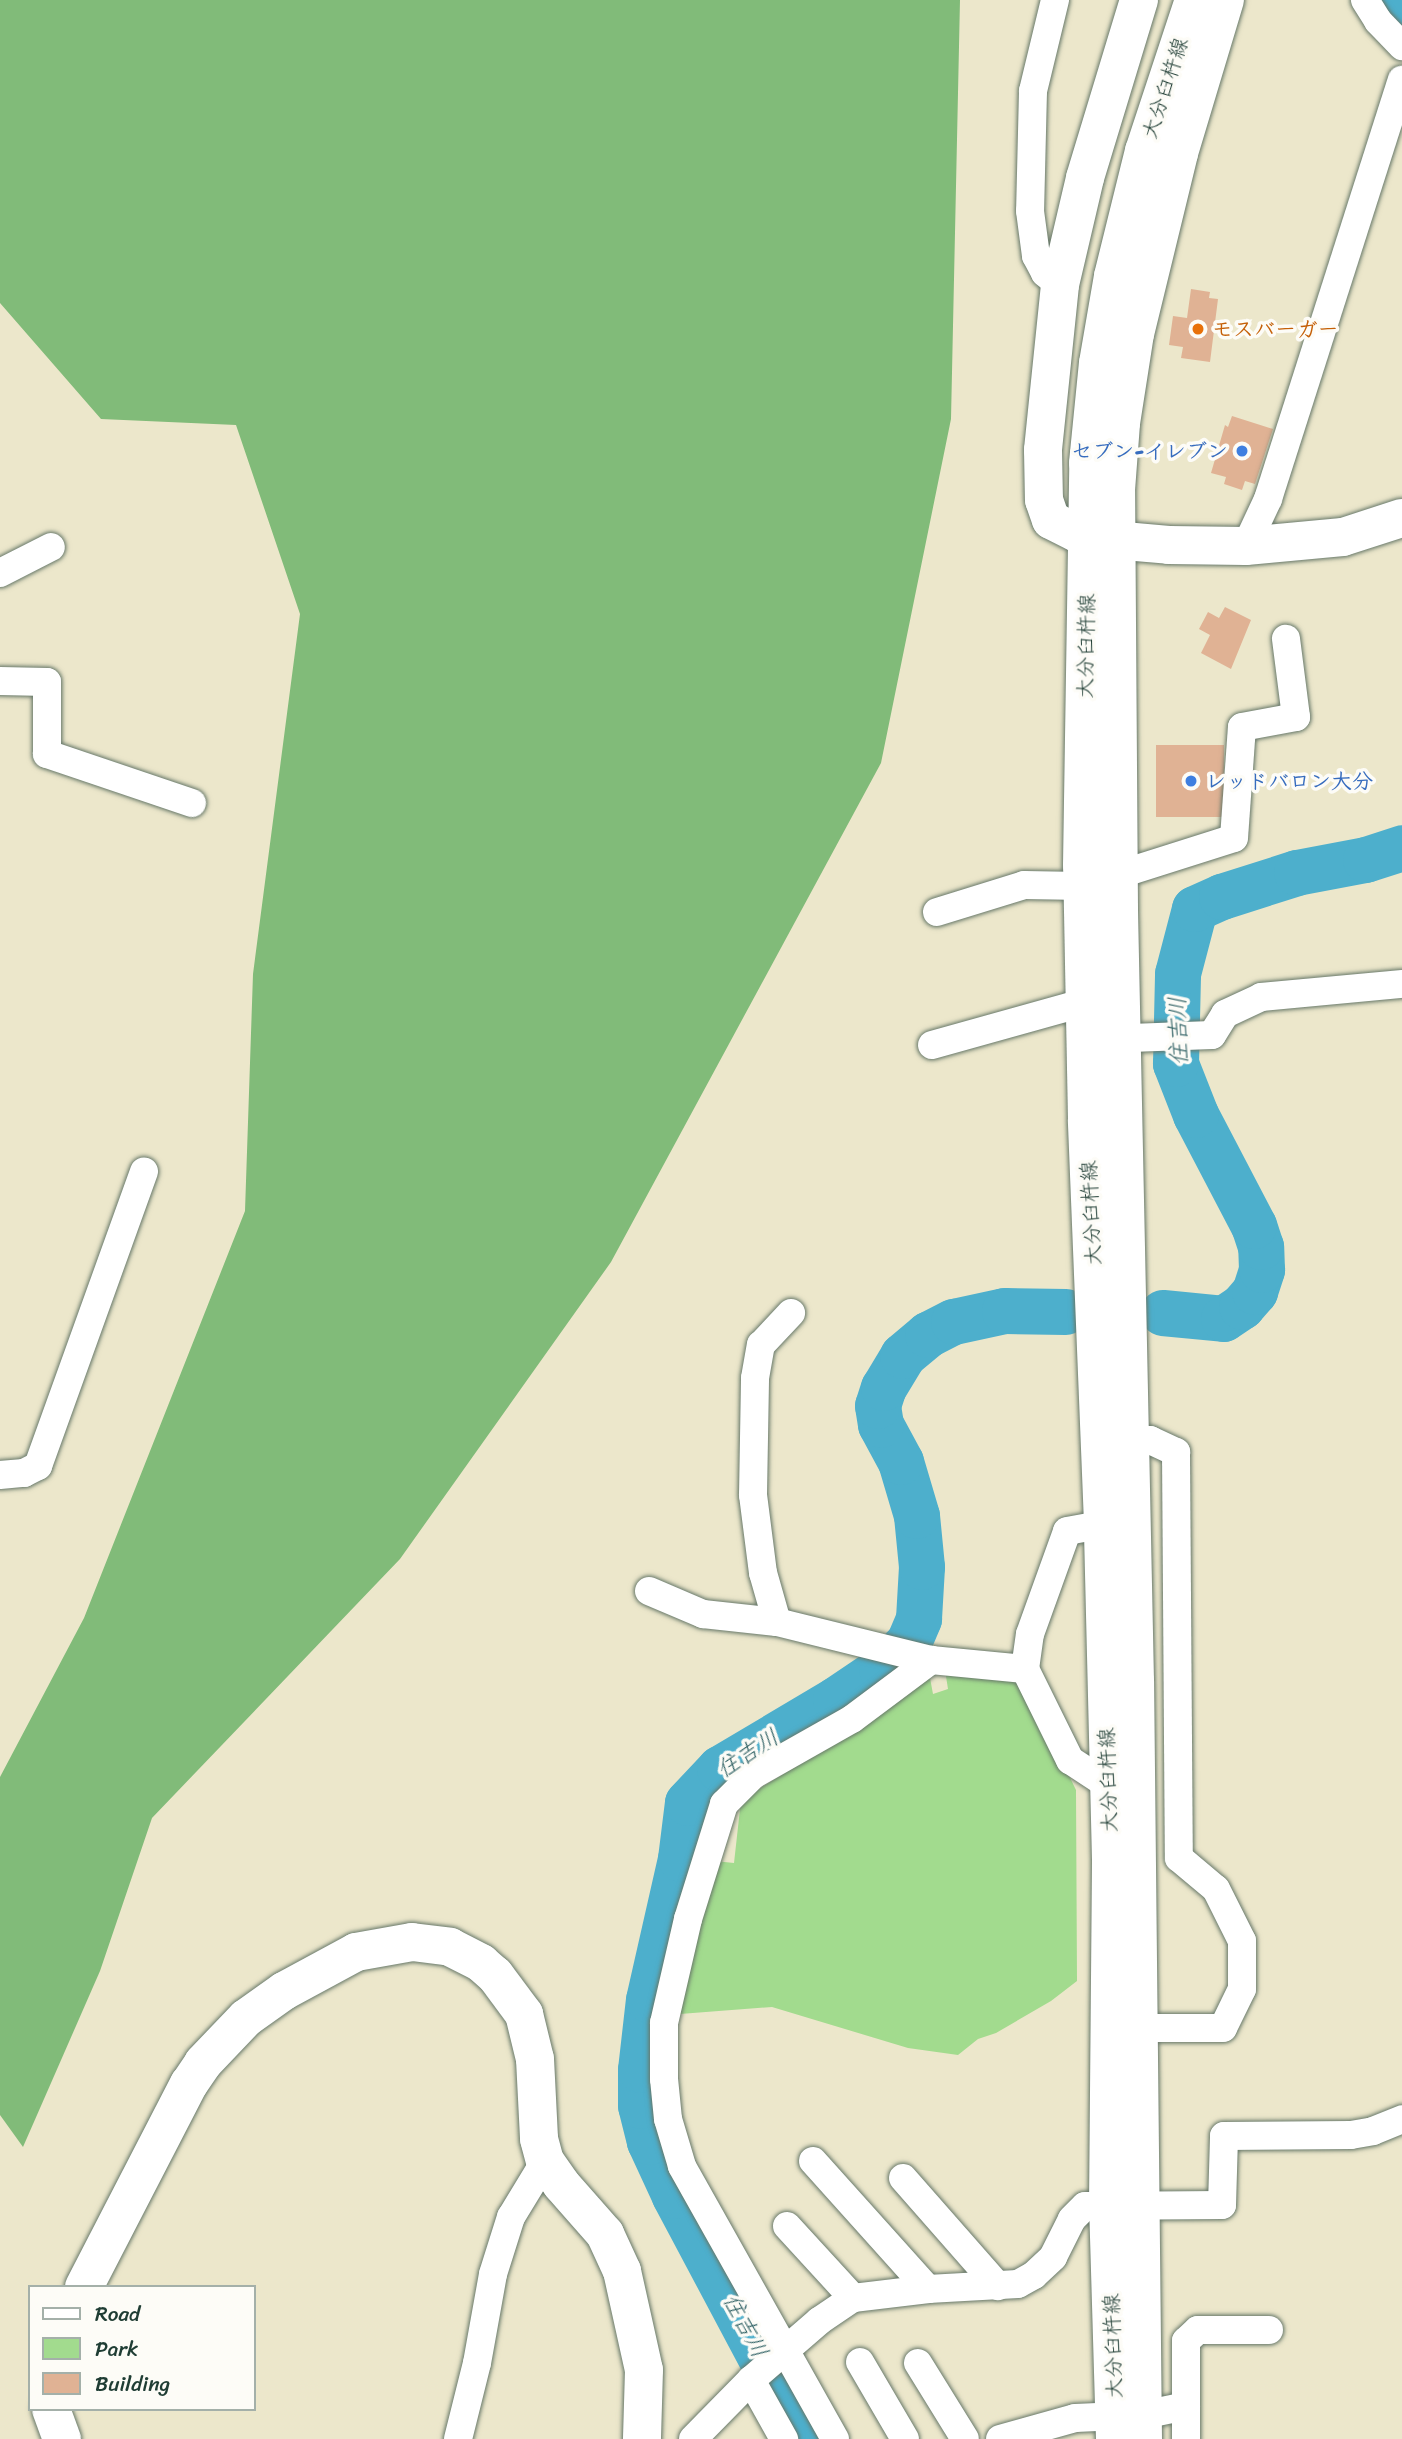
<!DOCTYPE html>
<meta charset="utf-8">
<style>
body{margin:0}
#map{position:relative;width:1402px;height:2439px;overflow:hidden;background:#ece7cb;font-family:Sriracha,"Klee One",sans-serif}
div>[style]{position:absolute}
.green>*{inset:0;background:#a2db8e}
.forest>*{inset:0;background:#81bb79}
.river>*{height:46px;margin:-23px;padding:0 23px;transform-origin:23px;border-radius:23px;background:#4dafcc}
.building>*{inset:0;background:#e0b294;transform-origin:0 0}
.roads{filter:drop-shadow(0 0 2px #677869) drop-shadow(0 0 2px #677869)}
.street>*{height:28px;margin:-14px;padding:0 14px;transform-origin:14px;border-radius:14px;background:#fff}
.secondary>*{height:38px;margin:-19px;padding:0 19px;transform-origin:19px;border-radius:19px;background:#fff}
.primary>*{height:38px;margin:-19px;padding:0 19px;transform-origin:19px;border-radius:19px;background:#fff}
.dots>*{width:19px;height:19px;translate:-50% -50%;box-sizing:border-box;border:4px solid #fdfcf7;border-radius:50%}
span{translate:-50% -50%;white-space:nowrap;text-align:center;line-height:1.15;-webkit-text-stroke:7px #fdfcf7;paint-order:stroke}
.street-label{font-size:21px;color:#1f3d34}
.food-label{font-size:21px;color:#c56008;font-weight:700}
.left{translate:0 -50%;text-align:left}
.shop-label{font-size:21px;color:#366cbe;font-weight:700}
.right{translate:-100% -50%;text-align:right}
.water-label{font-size:23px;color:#2d5f62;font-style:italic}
.legend{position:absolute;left:28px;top:2285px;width:228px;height:126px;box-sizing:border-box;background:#fdfcf7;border:2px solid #a4b0a9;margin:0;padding:9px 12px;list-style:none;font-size:21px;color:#1f3d34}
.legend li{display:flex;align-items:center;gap:14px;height:35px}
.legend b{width:35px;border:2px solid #a4b0a9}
</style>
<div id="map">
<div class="green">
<i style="clip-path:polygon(945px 1670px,1016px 1677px,1040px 1716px,1076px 1790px,1077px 1981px,1051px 2001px,996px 2033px,978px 2039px,958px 2055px,908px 2048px,772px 2007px,680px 2014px,715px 1861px,734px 1863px,741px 1800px,873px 1719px,930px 1678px,933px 1694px,948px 1689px)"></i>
</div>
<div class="forest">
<i style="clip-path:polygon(0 0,960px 0,951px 419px,881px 763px,611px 1262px,400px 1559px,152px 1818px,100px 1971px,23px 2147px,0 2115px,0 1777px,84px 1618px,245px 1211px,253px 974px,300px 614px,236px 425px,101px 419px,0 303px)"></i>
</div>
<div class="river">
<i style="left:1394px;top:0;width:11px;rotate:41deg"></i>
<i style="left:1163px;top:1313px;width:61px;rotate:5.6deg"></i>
<i style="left:1224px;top:1319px;width:22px;rotate:-34deg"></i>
<i style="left:1242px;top:1307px;width:20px;rotate:-49deg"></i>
<i style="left:1255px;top:1292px;width:23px;rotate:-72deg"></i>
<i style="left:1262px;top:1270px;width:23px;rotate:-92deg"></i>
<i style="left:1261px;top:1247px;width:22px;rotate:-108deg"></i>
<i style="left:1254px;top:1226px;width:125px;rotate:-117.6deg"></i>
<i style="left:1196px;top:1115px;width:55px;rotate:-111.4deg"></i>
<i style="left:1176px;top:1064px;width:90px;rotate:-88.7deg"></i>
<i style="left:1178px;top:974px;width:67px;rotate:-75.3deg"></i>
<i style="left:1195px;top:909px;width:30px;rotate:-24deg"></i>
<i style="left:1222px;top:897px;width:79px;rotate:-17.7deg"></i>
<i style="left:1297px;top:873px;width:70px;rotate:-10.7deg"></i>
<i style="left:1366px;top:860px;width:38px;rotate:-18deg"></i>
<i style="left:804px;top:2439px;width:275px;rotate:-118deg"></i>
<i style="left:675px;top:2196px;width:60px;rotate:-114.8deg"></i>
<i style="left:650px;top:2142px;width:37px;rotate:-104deg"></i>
<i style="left:641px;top:2106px;width:36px;rotate:-90deg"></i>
<i style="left:641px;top:2070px;width:70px;rotate:-83.5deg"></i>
<i style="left:649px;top:2000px;width:145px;rotate:-77.2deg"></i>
<i style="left:681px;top:1859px;width:56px;rotate:-82.9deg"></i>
<i style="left:688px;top:1803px;width:47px;rotate:-46.7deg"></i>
<i style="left:720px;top:1769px;width:135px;rotate:-30.7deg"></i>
<i style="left:836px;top:1700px;width:55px;rotate:-34deg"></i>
<i style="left:882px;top:1669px;width:37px;rotate:-44deg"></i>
<i style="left:909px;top:1643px;width:26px;rotate:-67deg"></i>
<i style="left:919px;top:1619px;width:52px;rotate:-86.7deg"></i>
<i style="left:922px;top:1567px;width:51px;rotate:-95.6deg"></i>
<i style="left:917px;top:1516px;width:56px;rotate:-106.5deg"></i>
<i style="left:901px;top:1462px;width:42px;rotate:-118.4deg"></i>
<i style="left:881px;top:1425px;width:19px;rotate:-99deg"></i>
<i style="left:878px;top:1406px;width:19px;rotate:-72deg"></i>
<i style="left:884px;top:1388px;width:37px;rotate:-59deg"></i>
<i style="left:903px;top:1356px;width:33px;rotate:-40deg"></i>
<i style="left:928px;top:1335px;width:29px;rotate:-27deg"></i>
<i style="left:954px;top:1322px;width:52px;rotate:-12.2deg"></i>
<i style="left:1005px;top:1311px;width:61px;rotate:0.9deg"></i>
</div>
<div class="building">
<i style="clip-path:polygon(1191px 289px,1210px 292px,1209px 298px,1218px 299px,1210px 362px,1181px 358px,1183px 347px,1169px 345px,1173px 316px,1187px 318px)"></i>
<i style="clip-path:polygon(1232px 416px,1273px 429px,1255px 484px,1245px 481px,1242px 490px,1224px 484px,1226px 477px,1211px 473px,1225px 425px,1228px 427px)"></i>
<i style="clip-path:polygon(1225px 607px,1251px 620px,1231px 669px,1201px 653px,1210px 635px,1199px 629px,1208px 612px,1219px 618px)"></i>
<i style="left:1156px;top:745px;width:68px;height:72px"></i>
</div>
<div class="roads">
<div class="street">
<i style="left:1055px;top:0;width:94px;rotate:103.6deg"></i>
<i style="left:1033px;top:91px;width:120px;rotate:91.4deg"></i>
<i style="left:1030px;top:211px;width:45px;rotate:82.4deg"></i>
<i style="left:1036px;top:256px;width:19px;rotate:62deg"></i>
<i style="left:1045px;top:273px;width:19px;rotate:39deg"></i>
<i style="left:1365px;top:0;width:25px;rotate:58deg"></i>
<i style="left:1378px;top:21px;width:35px;rotate:46deg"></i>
<i style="left:1246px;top:546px;width:52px;rotate:-64.9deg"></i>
<i style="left:1268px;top:499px;width:440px;rotate:-72.3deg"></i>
<i style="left:0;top:573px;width:57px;rotate:-27deg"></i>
<i style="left:0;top:681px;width:47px;rotate:1.2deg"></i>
<i style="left:47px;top:682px;width:72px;rotate:90deg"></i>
<i style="left:47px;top:754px;width:153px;rotate:18.7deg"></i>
<i style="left:937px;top:912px;width:91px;rotate:-17.2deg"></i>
<i style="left:1024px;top:885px;width:59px;rotate:1deg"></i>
<i style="left:1083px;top:886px;width:158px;rotate:-17.6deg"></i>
<i style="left:1234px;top:838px;width:111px;rotate:-85.9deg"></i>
<i style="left:1242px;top:727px;width:55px;rotate:-10.5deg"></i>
<i style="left:1296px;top:717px;width:79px;rotate:-97.3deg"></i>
<i style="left:1103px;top:1039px;width:109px;rotate:-2.1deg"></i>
<i style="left:1212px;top:1035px;width:25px;rotate:-58deg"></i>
<i style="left:1225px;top:1014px;width:40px;rotate:-25deg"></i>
<i style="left:1261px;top:997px;width:142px;rotate:-5.3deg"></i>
<i style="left:932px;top:1045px;width:160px;rotate:-15.6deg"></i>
<i style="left:1111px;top:1440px;width:39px"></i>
<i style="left:1150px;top:1440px;width:29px;rotate:25deg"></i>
<i style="left:1176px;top:1452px;width:406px;rotate:89.6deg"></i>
<i style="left:1179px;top:1858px;width:48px;rotate:40deg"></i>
<i style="left:1216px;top:1889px;width:58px;rotate:63.4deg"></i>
<i style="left:1242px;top:1941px;width:48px;rotate:90deg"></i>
<i style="left:1242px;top:1989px;width:43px;rotate:116deg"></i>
<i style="left:1223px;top:2028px;width:103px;rotate:180deg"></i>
<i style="left:0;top:1475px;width:24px;rotate:-5deg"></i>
<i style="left:24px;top:1473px;width:16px;rotate:-27deg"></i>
<i style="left:38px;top:1466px;width:313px;rotate:-70.2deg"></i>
<i style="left:649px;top:1591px;width:59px;rotate:23.1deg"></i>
<i style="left:703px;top:1614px;width:74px;rotate:6.2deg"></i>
<i style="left:777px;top:1622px;width:159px;rotate:13.9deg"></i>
<i style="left:931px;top:1660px;width:94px;rotate:5.5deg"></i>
<i style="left:1025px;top:1669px;width:35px;rotate:-82deg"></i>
<i style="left:1030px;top:1634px;width:109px;rotate:-70.2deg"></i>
<i style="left:1067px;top:1531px;width:56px;rotate:-10.3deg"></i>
<i style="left:777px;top:1622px;width:51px;rotate:-105.9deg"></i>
<i style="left:763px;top:1573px;width:79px;rotate:-97.3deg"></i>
<i style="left:753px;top:1495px;width:117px;rotate:-89deg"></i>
<i style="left:755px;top:1378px;width:34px;rotate:-80deg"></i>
<i style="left:761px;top:1345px;width:44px;rotate:-46.8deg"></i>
<i style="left:1025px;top:1669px;width:102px;rotate:63.7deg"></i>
<i style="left:1070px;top:1760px;width:45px;rotate:33.3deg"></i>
<i style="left:813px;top:2161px;width:172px;rotate:48.1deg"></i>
<i style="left:903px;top:2178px;width:144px;rotate:48.7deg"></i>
<i style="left:787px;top:2226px;width:98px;rotate:47.5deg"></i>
<i style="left:860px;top:2362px;width:89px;rotate:59.7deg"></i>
<i style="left:918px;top:2363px;width:89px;rotate:58.3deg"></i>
<i style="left:751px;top:2380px;width:90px;rotate:-40.9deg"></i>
<i style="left:819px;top:2321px;width:41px;rotate:-34.1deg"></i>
<i style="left:853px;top:2298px;width:76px;rotate:-6.8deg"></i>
<i style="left:928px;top:2289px;width:90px;rotate:-3.2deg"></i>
<i style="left:1018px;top:2284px;width:18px;rotate:-29deg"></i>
<i style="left:1034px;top:2275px;width:26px;rotate:-43deg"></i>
<i style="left:1053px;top:2257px;width:42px;rotate:-63.4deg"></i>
<i style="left:1072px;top:2219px;width:18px;rotate:-45deg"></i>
<i style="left:1085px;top:2206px;width:137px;rotate:-0.4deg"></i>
<i style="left:1222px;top:2205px;width:69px;rotate:-88.3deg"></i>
<i style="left:1224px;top:2136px;width:127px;rotate:-0.5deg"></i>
<i style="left:1351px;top:2135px;width:22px;rotate:-10deg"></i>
<i style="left:1373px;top:2131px;width:31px;rotate:-22deg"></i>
<i style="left:458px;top:2439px;width:78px;rotate:-76deg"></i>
<i style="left:477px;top:2363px;width:90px;rotate:-79.8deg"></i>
<i style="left:493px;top:2274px;width:60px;rotate:-72.5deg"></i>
<i style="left:511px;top:2217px;width:66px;rotate:-58.7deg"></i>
<i style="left:693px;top:2439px;width:83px;rotate:-45.5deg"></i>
<i style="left:751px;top:2380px;width:68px;rotate:60.8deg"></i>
<i style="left:835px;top:2439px;width:313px;rotate:-119.3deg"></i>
<i style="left:682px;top:2166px;width:49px;rotate:-106.6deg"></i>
<i style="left:668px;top:2119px;width:40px;rotate:-95.7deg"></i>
<i style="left:664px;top:2079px;width:56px;rotate:-90deg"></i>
<i style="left:664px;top:2023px;width:107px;rotate:-77deg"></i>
<i style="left:688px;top:1919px;width:121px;rotate:-72.6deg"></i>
<i style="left:724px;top:1804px;width:41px;rotate:-45deg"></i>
<i style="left:753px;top:1775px;width:114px;rotate:-29.5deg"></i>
<i style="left:852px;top:1719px;width:99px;rotate:-36.8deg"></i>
<i style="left:1000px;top:2439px;width:78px;rotate:-15.6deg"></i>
<i style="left:1075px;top:2418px;width:68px;rotate:-2.5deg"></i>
<i style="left:1143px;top:2415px;width:44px;rotate:-11.8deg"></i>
<i style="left:1186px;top:2439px;width:98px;rotate:-90deg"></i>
<i style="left:1186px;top:2341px;width:16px;rotate:-43deg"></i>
<i style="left:1198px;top:2330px;width:71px"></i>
</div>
<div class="secondary">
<i style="left:1139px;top:0;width:186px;rotate:106.9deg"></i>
<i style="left:1085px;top:178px;width:110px;rotate:103.2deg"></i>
<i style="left:1060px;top:285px;width:166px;rotate:95.9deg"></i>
<i style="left:1043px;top:450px;width:50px;rotate:88.9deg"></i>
<i style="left:1044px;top:500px;width:21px;rotate:71deg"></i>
<i style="left:1051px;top:520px;width:29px;rotate:27deg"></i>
<i style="left:1077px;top:533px;width:25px;rotate:14deg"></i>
<i style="left:1101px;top:539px;width:68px;rotate:5deg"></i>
<i style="left:1169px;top:545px;width:77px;rotate:0.7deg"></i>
<i style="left:1246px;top:546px;width:97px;rotate:-5.3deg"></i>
<i style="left:1343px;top:537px;width:62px;rotate:-17.9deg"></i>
<i style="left:84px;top:2287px;width:229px;rotate:-62.7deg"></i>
<i style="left:189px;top:2084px;width:25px;rotate:-56deg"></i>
<i style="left:203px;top:2063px;width:62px;rotate:-46.3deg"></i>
<i style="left:246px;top:2018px;width:47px;rotate:-35.4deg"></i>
<i style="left:284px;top:1991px;width:82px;rotate:-28.4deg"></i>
<i style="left:356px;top:1952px;width:57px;rotate:-10.1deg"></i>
<i style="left:412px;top:1942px;width:38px;rotate:7deg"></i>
<i style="left:450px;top:1947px;width:35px;rotate:27deg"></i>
<i style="left:481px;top:1963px;width:18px;rotate:41deg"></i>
<i style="left:495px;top:1975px;width:49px;rotate:53.4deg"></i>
<i style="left:524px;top:2014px;width:46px;rotate:76.3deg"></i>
<i style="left:535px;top:2059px;width:80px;rotate:87.1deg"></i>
<i style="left:539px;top:2139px;width:23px;rotate:75deg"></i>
<i style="left:545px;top:2161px;width:28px;rotate:55deg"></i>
<i style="left:561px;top:2184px;width:67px;rotate:48.7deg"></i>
<i style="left:605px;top:2234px;width:41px;rotate:65.3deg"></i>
<i style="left:622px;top:2271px;width:101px;rotate:77.5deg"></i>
<i style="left:644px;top:2370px;width:69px;rotate:91.7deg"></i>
<i style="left:51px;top:2409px;width:32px;rotate:70deg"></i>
</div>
<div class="primary">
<i style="left:1115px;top:2439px;width:232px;rotate:-91.7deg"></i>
<i style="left:1108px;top:2207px;width:347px;rotate:-89.5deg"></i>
<i style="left:1111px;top:1860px;width:337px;rotate:-91.4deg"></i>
<i style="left:1103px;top:1523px;width:403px;rotate:-92.3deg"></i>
<i style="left:1087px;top:1120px;width:255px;rotate:-91.1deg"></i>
<i style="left:1082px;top:865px;width:402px;rotate:-89.1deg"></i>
<i style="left:1088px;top:463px;width:100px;rotate:-84.3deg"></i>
<i style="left:1098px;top:363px;width:88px;rotate:-80.2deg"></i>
<i style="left:1113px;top:276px;width:129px;rotate:-76.1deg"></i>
<i style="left:1144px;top:151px;width:159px;rotate:-71.7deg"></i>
<i style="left:1143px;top:2439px;width:758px;rotate:-90.6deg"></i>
<i style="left:1135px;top:1681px;width:773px;rotate:-91.19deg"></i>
<i style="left:1119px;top:908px;width:418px;rotate:-90.4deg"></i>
<i style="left:1116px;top:490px;width:67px;rotate:-85.7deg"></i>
<i style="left:1121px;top:423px;width:90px;rotate:-81.1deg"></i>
<i style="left:1135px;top:334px;width:186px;rotate:-76.3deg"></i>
<i style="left:1179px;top:153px;width:160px;rotate:-73.3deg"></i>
</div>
</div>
<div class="dots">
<i style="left:1198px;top:329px;background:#e8710a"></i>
<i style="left:1242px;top:451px;background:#3f7fe0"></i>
<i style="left:1191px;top:781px;background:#3f7fe0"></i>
</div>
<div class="street-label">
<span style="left:1165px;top:88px;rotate:-72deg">大分臼杵線</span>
<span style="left:1086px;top:646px;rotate:-89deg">大分臼杵線</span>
<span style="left:1091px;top:1213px;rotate:-93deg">大分臼杵線</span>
<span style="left:1108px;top:1780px;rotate:-92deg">大分臼杵線</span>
<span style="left:1113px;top:2346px;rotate:-92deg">大分臼杵線</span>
</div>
<div class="food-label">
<span class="left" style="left:1212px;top:329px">モスバーガー</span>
</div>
<div class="shop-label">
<span class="right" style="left:1228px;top:451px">セブン-イレブン</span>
<span class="left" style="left:1205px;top:781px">レッドバロン大分</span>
</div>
<div class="water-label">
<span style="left:1179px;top:1031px;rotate:-92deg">住吉川</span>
<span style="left:748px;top:1754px;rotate:-33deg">住吉川</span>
<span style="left:745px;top:2326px;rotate:62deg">住吉川</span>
</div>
<ul class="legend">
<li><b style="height:9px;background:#fff"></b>Road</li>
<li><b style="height:19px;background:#a2db8e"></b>Park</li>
<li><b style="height:19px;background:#e0b294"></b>Building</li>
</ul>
</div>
